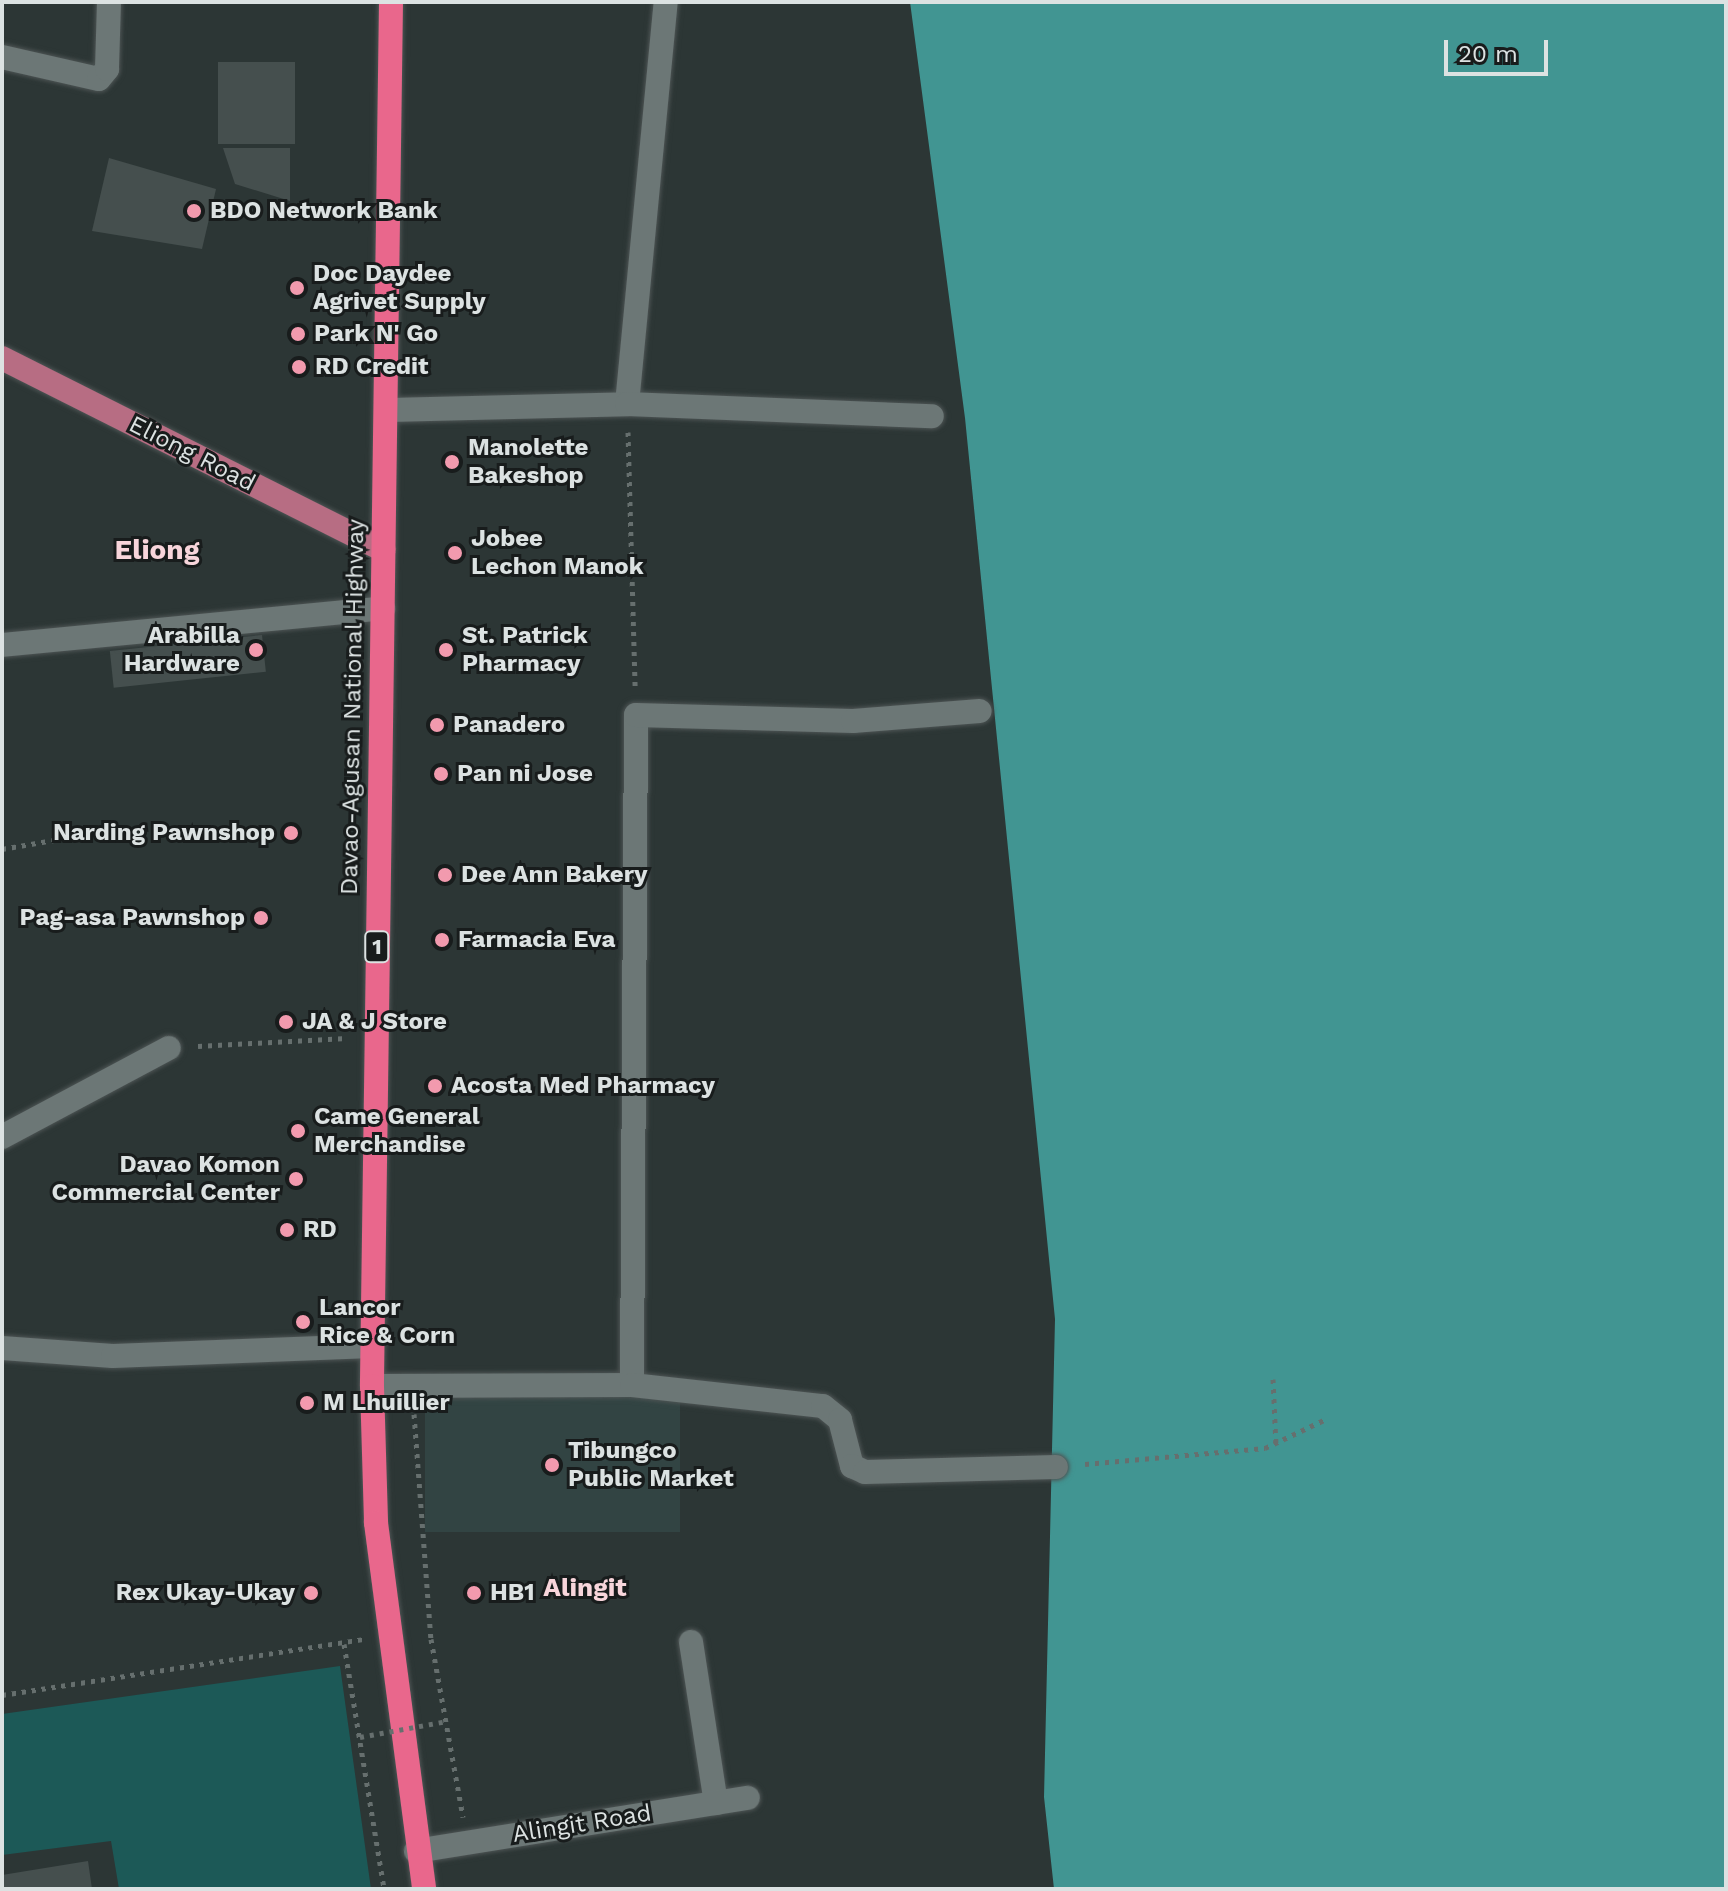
<!DOCTYPE html>
<style>
body{margin:0}
#map{position:relative;width:1728px;height:1891px;overflow:hidden;background:#2c3635;font-family:"Work Sans",sans-serif}
div>[style]{position:absolute}
.built>*{inset:0;background:#324443;transform-origin:0 0}
.green>*{inset:0;background:#1c5957}
.water>*{inset:0;background:#419592}
.building>*{inset:0;background:#454f4e;transform-origin:0 0}
.path>*{height:5px;margin-top:-2.5px;transform-origin:0;background:repeating-linear-gradient(90deg,#666f6e 0 4px,transparent 0 10px)}
.roads{filter:drop-shadow(0 0 2px #4d5454) drop-shadow(0 0 2px #4d5454)}
.minor>*{height:24px;margin:-12px;padding:0 12px;transform-origin:12px;border-radius:12px;background:#6c7776}
.major>*{height:24px;margin:-12px;padding:0 12px;transform-origin:12px;border-radius:12px;background:#b76d83}
.highway>*{height:24px;margin:-12px;padding:0 12px;transform-origin:12px;border-radius:12px;background:#e9678c}
.path-bridge>*{height:5px;margin-top:-2.5px;transform-origin:0;background:repeating-linear-gradient(90deg,#666f6e 0 4px,transparent 0 10px)}
.dots>*{width:22px;height:22px;translate:-50% -50%;box-sizing:border-box;border:4px solid #181c1c;border-radius:50%}
span{translate:-50% -50%;white-space:nowrap;text-align:center;line-height:1.15;-webkit-text-stroke:6px #181c1c;paint-order:stroke}
.shield-label span{padding:2px 6px;background:#181c1c;border:2px solid;border-radius:6px;-webkit-text-stroke-width:0}
.shield-label{font-size:22px;color:#dce2e2;font-weight:700}
.poi-label{font-size:24px;color:#dce2e2;font-weight:700}
.left{translate:0 -50%;text-align:left}
.right{translate:-100% -50%;text-align:right}
.street-label{font-size:24px;color:#dce2e2}
.neighbourhood-label{font-size:26px;color:#f8d5db;font-weight:700}
.quarter-label{font-size:28px;color:#f8d5db;font-weight:700}
.frame{position:absolute;inset:0;border:4px solid #dce2e2;pointer-events:none}
.scale{position:absolute;left:1444px;top:40px;width:104px;height:36px;box-sizing:border-box;border:4px solid #dce2e2;border-top:0;padding-left:10px;font-size:24px;line-height:28px;white-space:nowrap;color:#dce2e2;-webkit-text-stroke:6px #181c1c;paint-order:stroke}
</style>
<div id="map">
<div class="built">
<i style="left:425px;top:1397px;width:255px;height:135px"></i>
</div>
<div class="green">
<i style="clip-path:polygon(340px 1666px,371px 1889px,119px 1889px,111px 1841px,2px 1855px,2px 1714px)"></i>
</div>
<div class="water">
<i style="clip-path:polygon(910px 2px,1726px 2px,1726px 1889px,1054px 1889px,1044px 1797px,1055px 1319px,965px 418px)"></i>
</div>
<div class="building">
<i style="left:218px;top:62px;width:77px;height:82px"></i>
<i style="clip-path:polygon(223px 148px,290px 148px,290px 201px,235px 184px)"></i>
<i style="clip-path:polygon(109px 158px,216px 189px,202px 249px,92px 231px)"></i>
<i style="left:262px;top:635px;width:37px;height:153px;rotate:84deg"></i>
<i style="clip-path:polygon(88px 1861px,92px 1889px,2px 1889px,2px 1875px)"></i>
</div>
<div class="path">
<i style="left:628px;top:432px;width:254px;rotate:88.4deg"></i>
<i style="left:2px;top:849px;width:70px;rotate:-9.9deg"></i>
<i style="left:198px;top:1046px;width:149px;rotate:-3.1deg"></i>
<i style="left:1273px;top:1379px;width:65px;rotate:87.4deg"></i>
<i style="left:414px;top:1414px;width:226px;rotate:85.7deg"></i>
<i style="left:431px;top:1639px;width:181px;rotate:79.8deg"></i>
<i style="left:1085px;top:1464px;width:181px;rotate:-5.1deg"></i>
<i style="left:1265px;top:1448px;width:65px;rotate:-25.4deg"></i>
<i style="left:344px;top:1644px;width:248px;rotate:80.7deg"></i>
<i style="left:2px;top:1695px;width:367px;rotate:-8.8deg"></i>
</div>
<div class="roads">
<div class="minor">
<i style="left:2px;top:57px;width:99px;rotate:12.8deg"></i>
<i style="left:99px;top:79px;width:13px;rotate:-51deg"></i>
<i style="left:107px;top:69px;width:67px;rotate:-88.3deg"></i>
<i style="left:627px;top:404px;width:404px;rotate:-84.5deg"></i>
<i style="left:389px;top:410px;width:238px;rotate:-1.4deg"></i>
<i style="left:627px;top:404px;width:305px;rotate:2.3deg"></i>
<i style="left:2px;top:645px;width:383px;rotate:-5.5deg"></i>
<i style="left:2px;top:1137px;width:189px;rotate:-28.1deg"></i>
<i style="left:2px;top:1348px;width:111px;rotate:4.1deg"></i>
<i style="left:113px;top:1356px;width:259px;rotate:-2.2deg"></i>
<i style="left:632px;top:1385px;width:670px;rotate:-89.66deg"></i>
<i style="left:636px;top:715px;width:217px;rotate:1.6deg"></i>
<i style="left:853px;top:721px;width:127px;rotate:-4.5deg"></i>
<i style="left:372px;top:1386px;width:260px;rotate:-0.2deg"></i>
<i style="left:632px;top:1385px;width:192px;rotate:6.3deg"></i>
<i style="left:823px;top:1406px;width:22px;rotate:39deg"></i>
<i style="left:840px;top:1420px;width:48px;rotate:75.4deg"></i>
<i style="left:852px;top:1466px;width:14px;rotate:25deg"></i>
<i style="left:865px;top:1472px;width:191px;rotate:-1.5deg"></i>
<i style="left:691px;top:1642px;width:163px;rotate:81.2deg"></i>
<i style="left:416px;top:1851px;width:336px;rotate:-9.1deg"></i>
</div>
<div class="major">
<i style="left:2px;top:358px;width:427px;rotate:26.7deg"></i>
</div>
<div class="highway">
<i style="left:391px;top:2px;width:1384px;rotate:90.79deg"></i>
<i style="left:372px;top:1386px;width:137px;rotate:88.3deg"></i>
<i style="left:376px;top:1523px;width:369px;rotate:82.5deg"></i>
</div>
</div>
<div class="path-bridge">
<i style="left:360px;top:1737px;width:88px;rotate:-10.4deg"></i>
</div>
<div class="dots">
<i style="left:194px;top:211px;background:#f29aae"></i>
<i style="left:297px;top:288px;background:#f29aae"></i>
<i style="left:298px;top:334px;background:#f29aae"></i>
<i style="left:299px;top:367px;background:#f29aae"></i>
<i style="left:452px;top:462px;background:#f29aae"></i>
<i style="left:455px;top:553px;background:#f29aae"></i>
<i style="left:256px;top:650px;background:#f29aae"></i>
<i style="left:446px;top:650px;background:#f29aae"></i>
<i style="left:437px;top:725px;background:#f29aae"></i>
<i style="left:441px;top:774px;background:#f29aae"></i>
<i style="left:291px;top:833px;background:#f29aae"></i>
<i style="left:445px;top:875px;background:#f29aae"></i>
<i style="left:261px;top:918px;background:#f29aae"></i>
<i style="left:442px;top:940px;background:#f29aae"></i>
<i style="left:286px;top:1022px;background:#f29aae"></i>
<i style="left:435px;top:1086px;background:#f29aae"></i>
<i style="left:298px;top:1131px;background:#f29aae"></i>
<i style="left:296px;top:1179px;background:#f29aae"></i>
<i style="left:287px;top:1230px;background:#f29aae"></i>
<i style="left:303px;top:1322px;background:#f29aae"></i>
<i style="left:307px;top:1403px;background:#f29aae"></i>
<i style="left:552px;top:1465px;background:#f29aae"></i>
<i style="left:311px;top:1593px;background:#f29aae"></i>
<i style="left:474px;top:1593px;background:#f29aae"></i>
</div>
<div class="shield-label">
<span style="left:377px;top:947px">1</span>
</div>
<div class="poi-label">
<span class="left" style="left:210px;top:211px">BDO Network Bank</span>
<span class="left" style="left:313px;top:288px">Doc Daydee<br>Agrivet Supply</span>
<span class="left" style="left:314px;top:334px">Park N' Go</span>
<span class="left" style="left:315px;top:367px">RD Credit</span>
<span class="left" style="left:468px;top:462px">Manolette<br>Bakeshop</span>
<span class="left" style="left:471px;top:553px">Jobee<br>Lechon Manok</span>
<span class="right" style="left:240px;top:650px">Arabilla<br>Hardware</span>
<span class="left" style="left:462px;top:650px">St. Patrick<br>Pharmacy</span>
<span class="left" style="left:453px;top:725px">Panadero</span>
<span class="left" style="left:457px;top:774px">Pan ni Jose</span>
<span class="right" style="left:275px;top:833px">Narding Pawnshop</span>
<span class="left" style="left:461px;top:875px">Dee Ann Bakery</span>
<span class="right" style="left:245px;top:918px">Pag-asa Pawnshop</span>
<span class="left" style="left:458px;top:940px">Farmacia Eva</span>
<span class="left" style="left:302px;top:1022px">JA &amp; J Store</span>
<span class="left" style="left:451px;top:1086px">Acosta Med Pharmacy</span>
<span class="left" style="left:314px;top:1131px">Came General<br>Merchandise</span>
<span class="right" style="left:280px;top:1179px">Davao Komon<br>Commercial Center</span>
<span class="left" style="left:303px;top:1230px">RD</span>
<span class="left" style="left:319px;top:1322px">Lancor<br>Rice &amp; Corn</span>
<span class="left" style="left:323px;top:1403px">M Lhuillier</span>
<span class="left" style="left:568px;top:1465px">Tibungco<br>Public Market</span>
<span class="right" style="left:295px;top:1593px">Rex Ukay-Ukay</span>
<span class="left" style="left:490px;top:1593px">HB1</span>
</div>
<div class="street-label">
<span style="left:192px;top:454px;rotate:27deg">Eliong Road</span>
<span style="left:353px;top:707px;rotate:-89deg">Davao-Agusan National Highway</span>
<span style="left:582px;top:1824px;rotate:-9deg">Alingit Road</span>
</div>
<div class="neighbourhood-label">
<span style="left:585px;top:1588px">Alingit</span>
</div>
<div class="quarter-label">
<span style="left:157px;top:550px">Eliong</span>
</div>
<div class="frame"></div>
<div class="scale">20 m</div>
</div>
